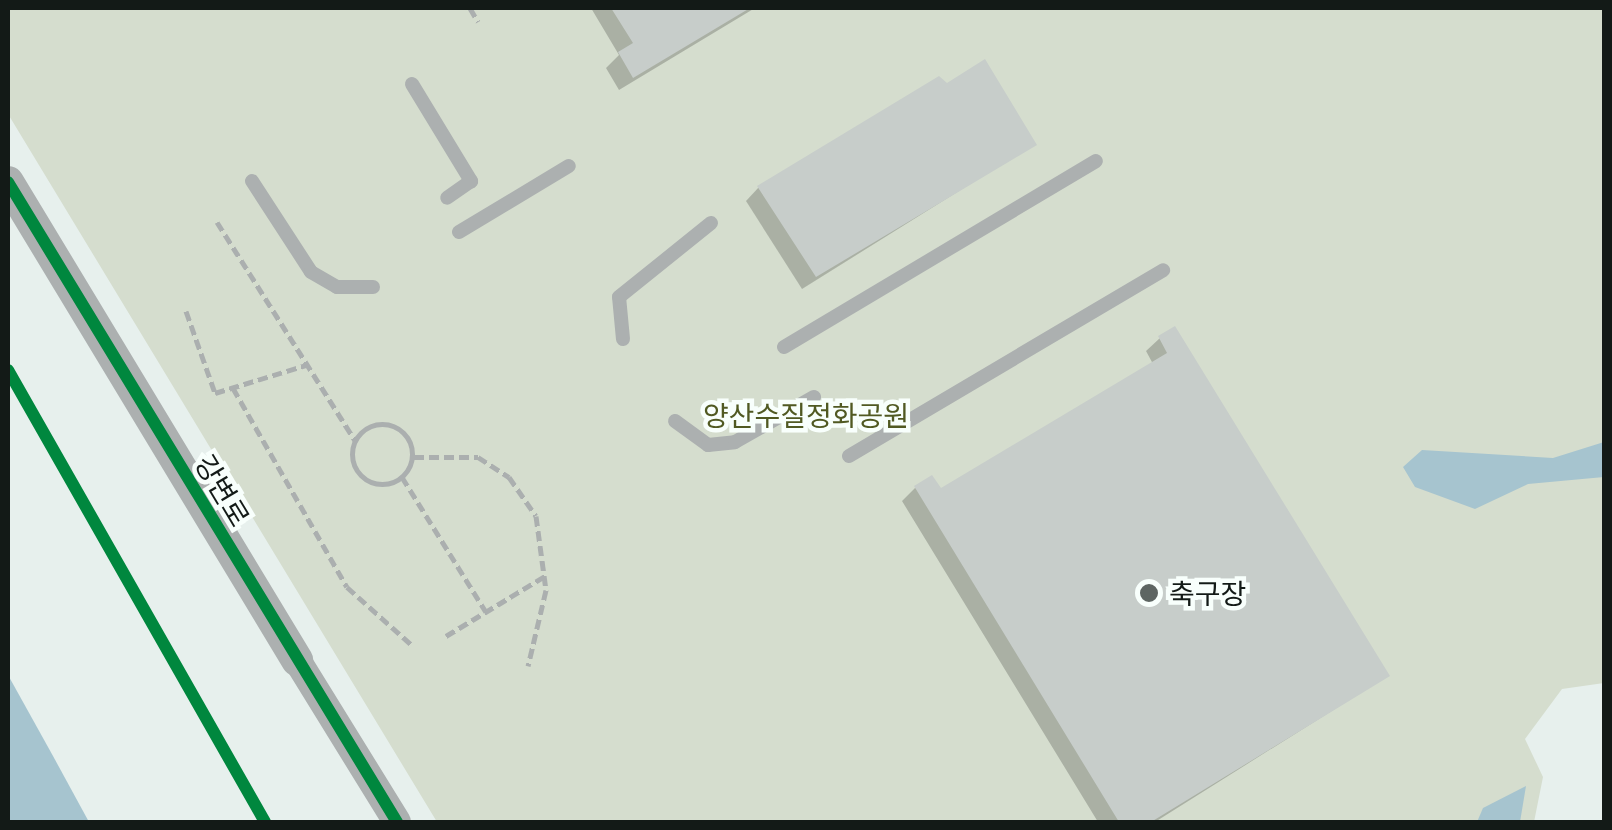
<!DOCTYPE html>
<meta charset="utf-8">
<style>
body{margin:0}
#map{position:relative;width:1612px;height:830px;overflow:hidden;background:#e7f0ed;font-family:"Exo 2","Noto Sans KR",sans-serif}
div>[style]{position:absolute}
.green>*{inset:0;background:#d5ddce}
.water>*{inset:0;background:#a6c4cf}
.shadow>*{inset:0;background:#0003}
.building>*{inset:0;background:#c7cdca}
.path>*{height:5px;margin-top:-2.5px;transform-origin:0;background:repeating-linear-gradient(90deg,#abafaf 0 10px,transparent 0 15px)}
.path>.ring{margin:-2.5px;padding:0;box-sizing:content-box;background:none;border:5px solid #abafaf;border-radius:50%}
.service>*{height:14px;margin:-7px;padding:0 7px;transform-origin:7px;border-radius:7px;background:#acb0b0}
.minor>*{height:28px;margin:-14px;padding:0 14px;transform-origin:14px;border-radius:14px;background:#acb0b0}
.tertiary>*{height:32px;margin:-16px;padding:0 16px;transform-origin:16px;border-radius:16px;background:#acb0b0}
.cycleway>*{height:12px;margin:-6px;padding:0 6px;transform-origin:6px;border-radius:6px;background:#00873e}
.dots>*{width:28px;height:28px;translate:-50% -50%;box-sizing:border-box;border:5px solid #f8fffc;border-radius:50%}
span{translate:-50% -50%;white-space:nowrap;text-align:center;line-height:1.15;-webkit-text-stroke:9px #f8fffc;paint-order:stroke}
.park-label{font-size:28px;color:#505922}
.street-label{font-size:28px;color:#131a17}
.poi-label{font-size:28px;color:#131a17}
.left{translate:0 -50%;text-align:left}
.frame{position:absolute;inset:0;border:10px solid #131a17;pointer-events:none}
</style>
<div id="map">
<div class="green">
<i style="clip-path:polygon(8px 8px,1604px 8px,1604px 683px,1562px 689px,1525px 739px,1543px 777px,1534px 822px,437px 822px,8px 114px)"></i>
</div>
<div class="water">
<i style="clip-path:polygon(1604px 442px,1604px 477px,1528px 484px,1475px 509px,1415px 487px,1403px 467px,1422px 450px,1553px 458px)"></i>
<i style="clip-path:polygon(8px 675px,53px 756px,89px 822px,8px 822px)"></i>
<i style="clip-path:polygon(1526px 786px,1520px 822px,1477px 822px,1483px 808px)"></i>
</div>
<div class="shadow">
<i style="clip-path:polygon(591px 8px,755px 8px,619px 90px,606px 68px,619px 55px)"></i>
<i style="clip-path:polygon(1034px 144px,802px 289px,746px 201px,759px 187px)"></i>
<i style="clip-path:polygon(1160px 338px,1387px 676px,1155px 822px,1098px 822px,902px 501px,915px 488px,940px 491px,1153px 364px,1146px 351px)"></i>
</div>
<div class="building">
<i style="clip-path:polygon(611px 8px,750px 8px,633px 78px,618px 52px,633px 43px)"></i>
<i style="clip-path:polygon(985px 59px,1037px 145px,816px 277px,757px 186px,939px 76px,947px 83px)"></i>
<i style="clip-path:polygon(1175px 326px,1390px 676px,1151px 822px,1119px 822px,914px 486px,932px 475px,941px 488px,1167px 353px,1158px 336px)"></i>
</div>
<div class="path">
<i style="left:470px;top:8px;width:16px;rotate:60deg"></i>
<i style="left:217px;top:222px;width:258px;rotate:57.7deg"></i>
<i style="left:186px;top:311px;width:87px;rotate:70.5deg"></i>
<i style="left:215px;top:393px;width:95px;rotate:-17.1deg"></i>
<i style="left:8px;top:370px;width:520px;rotate:60.38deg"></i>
<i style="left:233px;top:388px;width:229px;rotate:60.2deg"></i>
<i style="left:347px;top:587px;width:89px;rotate:41.8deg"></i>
<i class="ring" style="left:352px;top:424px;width:55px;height:55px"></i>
<i style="left:414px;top:457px;width:64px"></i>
<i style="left:478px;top:457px;width:37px;rotate:33deg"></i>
<i style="left:509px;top:477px;width:47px;rotate:55.3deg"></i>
<i style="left:536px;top:516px;width:75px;rotate:82.3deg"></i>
<i style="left:546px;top:590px;width:78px;rotate:103.3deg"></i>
<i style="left:402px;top:477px;width:159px;rotate:58.1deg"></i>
<i style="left:446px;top:636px;width:116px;rotate:-31.2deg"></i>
</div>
<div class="service">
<i style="left:412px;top:84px;width:114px;rotate:58.7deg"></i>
<i style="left:471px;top:181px;width:29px;rotate:145deg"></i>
<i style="left:252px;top:181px;width:108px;rotate:57deg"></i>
<i style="left:311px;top:272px;width:30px;rotate:30deg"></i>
<i style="left:337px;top:287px;width:36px"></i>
<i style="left:459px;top:232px;width:128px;rotate:-31deg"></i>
<i style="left:623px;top:339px;width:42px;rotate:-95.4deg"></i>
<i style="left:619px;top:297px;width:118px;rotate:-38.8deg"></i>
<i style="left:784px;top:347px;width:363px;rotate:-30.8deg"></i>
<i style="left:675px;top:421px;width:41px;rotate:36deg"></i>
<i style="left:708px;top:445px;width:27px;rotate:-6deg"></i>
<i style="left:735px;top:442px;width:91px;rotate:-29.7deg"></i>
<i style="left:849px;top:456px;width:365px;rotate:-30.6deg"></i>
</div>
<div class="minor">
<i style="left:297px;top:660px;width:190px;rotate:58.3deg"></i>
</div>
<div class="tertiary">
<i style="left:8px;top:182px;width:559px;rotate:58.84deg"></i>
</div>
<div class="cycleway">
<i style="left:8px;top:182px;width:749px;rotate:58.71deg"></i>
<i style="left:8px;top:370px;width:520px;rotate:60.38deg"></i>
</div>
<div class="dots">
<i style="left:1149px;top:593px;background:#5d6562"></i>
</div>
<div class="park-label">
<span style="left:806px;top:415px">양산수질정화공원</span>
</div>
<div class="street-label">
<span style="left:223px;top:490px;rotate:59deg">강변로</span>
</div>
<div class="poi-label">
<span class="left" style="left:1169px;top:593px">축구장</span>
</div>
<div class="frame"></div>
</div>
